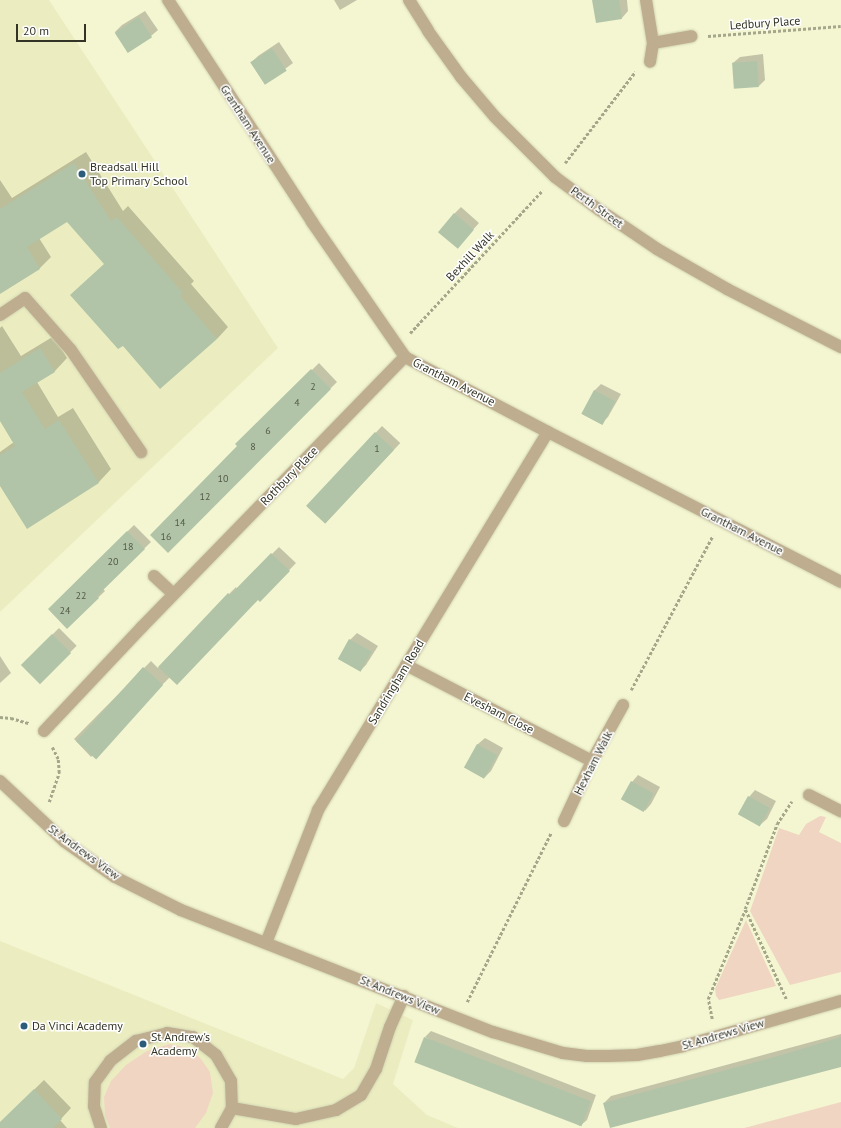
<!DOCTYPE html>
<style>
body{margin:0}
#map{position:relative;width:841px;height:1128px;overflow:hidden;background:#f4f6d1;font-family:"PT Sans",sans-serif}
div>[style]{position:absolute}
.built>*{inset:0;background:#ebedc0}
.green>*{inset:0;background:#f0d5c2}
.shadow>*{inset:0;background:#0003;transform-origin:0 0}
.building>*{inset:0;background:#b1c4a8;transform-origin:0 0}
.path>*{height:2.5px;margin-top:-1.25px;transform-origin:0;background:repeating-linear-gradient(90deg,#a5a78b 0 3px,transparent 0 5px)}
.roads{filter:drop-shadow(0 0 1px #d1d3b2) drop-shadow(0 0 1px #d1d3b2)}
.minor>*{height:12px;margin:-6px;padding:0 6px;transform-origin:6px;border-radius:6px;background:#beae8f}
.dots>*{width:11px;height:11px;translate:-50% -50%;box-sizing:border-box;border:2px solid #fff;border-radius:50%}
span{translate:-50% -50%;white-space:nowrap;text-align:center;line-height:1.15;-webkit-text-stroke:3px #fff;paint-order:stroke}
.number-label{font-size:10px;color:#525846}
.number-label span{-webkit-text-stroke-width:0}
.street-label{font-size:12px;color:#333425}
.poi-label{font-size:12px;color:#333425}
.left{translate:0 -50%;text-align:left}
.scale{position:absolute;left:16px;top:24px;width:70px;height:18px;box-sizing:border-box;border:2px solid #333425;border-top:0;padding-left:5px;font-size:12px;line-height:14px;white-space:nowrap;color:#333425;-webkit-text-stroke:3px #fff;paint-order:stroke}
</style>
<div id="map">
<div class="built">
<i style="clip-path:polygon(0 0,49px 0,278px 348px,0 612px)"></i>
<i style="clip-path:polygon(0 941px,343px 1079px,354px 1068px,376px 1003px,413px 1020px,393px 1084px,427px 1115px,458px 1128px,0 1128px)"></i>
</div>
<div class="green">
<i style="clip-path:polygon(820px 816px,826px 817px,819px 832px,841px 843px,841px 972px,790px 985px,750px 911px,779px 828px,799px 835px,806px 824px)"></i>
<i style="clip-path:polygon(746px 920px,776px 986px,719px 1000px,716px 996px,715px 989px)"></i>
<i style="clip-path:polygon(170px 1044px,188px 1048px,201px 1059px,210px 1072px,213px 1093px,206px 1113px,195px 1128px,110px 1128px,105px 1115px,104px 1097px,111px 1081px,126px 1065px,147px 1051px)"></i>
<i style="clip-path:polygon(841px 1102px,841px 1128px,744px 1128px)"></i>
</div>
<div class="shadow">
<i style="clip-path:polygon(334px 0,357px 0,340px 10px)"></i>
<i style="clip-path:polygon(593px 0,627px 0,628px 11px,622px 18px)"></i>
<i style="clip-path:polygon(145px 11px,158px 30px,151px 36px,115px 32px,122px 25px)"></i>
<i style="clip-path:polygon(279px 42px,293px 63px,265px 84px,251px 63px,258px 56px)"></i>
<i style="clip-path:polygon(763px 54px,765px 80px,759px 86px,733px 63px,740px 57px)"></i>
<i style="clip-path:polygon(86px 152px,123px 211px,128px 206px,194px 281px,191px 284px,228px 327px,217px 339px,105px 264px,67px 220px,39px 238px,51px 257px,40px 268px,0 293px,0 180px,12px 198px)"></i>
<i style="clip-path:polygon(461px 207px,479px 223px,463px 241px,454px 214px)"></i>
<i style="clip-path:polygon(2px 326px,21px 356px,54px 336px,67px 358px,55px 371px,37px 382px,58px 417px,73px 408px,111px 469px,99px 482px,27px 527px,0 484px,0 452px,14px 442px,0 420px,0 328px)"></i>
<i style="clip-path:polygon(319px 363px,337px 382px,168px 551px,239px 446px,237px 444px)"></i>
<i style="clip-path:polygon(601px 384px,621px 394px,608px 417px,601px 424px,582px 414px,595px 390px)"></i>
<i style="left:382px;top:426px;width:25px;height:110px;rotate:43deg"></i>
<i style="clip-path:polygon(134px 525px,151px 542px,103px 589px,105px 591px,67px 628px,49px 609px)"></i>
<i style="clip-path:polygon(279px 547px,296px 563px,260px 601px,258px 599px,170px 677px,91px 757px,74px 739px,151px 661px,158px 668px,229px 594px,236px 587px,237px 589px)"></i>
<i style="left:59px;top:628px;width:25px;height:52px;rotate:45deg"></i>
<i style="clip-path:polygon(357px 633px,378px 646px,366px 665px,360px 671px,339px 659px,350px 640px)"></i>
<i style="clip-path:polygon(0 656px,11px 673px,0 683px)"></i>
<i style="clip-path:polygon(485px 738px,503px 748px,491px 771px,485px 777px,466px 767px,478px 744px)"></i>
<i style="clip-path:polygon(638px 775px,660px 787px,651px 804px,645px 811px,632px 782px)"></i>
<i style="clip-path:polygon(755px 790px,776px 801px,767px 819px,760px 825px,749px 797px)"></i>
<i style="clip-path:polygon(431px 1031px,596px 1095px,587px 1120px,580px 1126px,425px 1037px)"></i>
<i style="clip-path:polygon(841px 1034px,841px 1065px,604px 1103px,611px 1096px)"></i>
<i style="clip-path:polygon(44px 1080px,71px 1108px,60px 1120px,67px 1128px,0 1128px,0 1123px)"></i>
</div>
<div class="building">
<i style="clip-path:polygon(592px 0,619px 0,622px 19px,596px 23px)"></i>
<i style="left:139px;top:17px;width:24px;height:29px;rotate:57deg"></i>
<i style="left:272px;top:48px;width:27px;height:26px;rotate:57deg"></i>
<i style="left:757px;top:61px;width:26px;height:25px;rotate:86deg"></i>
<i style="clip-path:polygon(74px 163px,111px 221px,117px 217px,183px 293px,180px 296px,217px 339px,160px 389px,123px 346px,118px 349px,70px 295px,104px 264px,67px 222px,27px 247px,40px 269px,0 294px,0 209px)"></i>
<i style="left:454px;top:213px;width:26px;height:25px;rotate:40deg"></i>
<i style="clip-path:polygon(40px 348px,55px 372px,22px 392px,45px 429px,59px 420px,99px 483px,27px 529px,0 486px,0 455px,15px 446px,0 421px,0 373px)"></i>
<i style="clip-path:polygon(311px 369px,331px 389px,168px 553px,150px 535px,237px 446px,235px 444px)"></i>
<i style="left:594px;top:390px;width:24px;height:27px;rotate:28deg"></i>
<i style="left:375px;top:432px;width:26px;height:101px;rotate:43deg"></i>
<i style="clip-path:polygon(127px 531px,145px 549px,97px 596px,99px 598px,67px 629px,48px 609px)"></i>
<i style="clip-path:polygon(271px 553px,290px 571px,260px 602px,258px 600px,177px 685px,158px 667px,228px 593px,230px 595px)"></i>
<i style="left:52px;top:634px;width:27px;height:44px;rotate:45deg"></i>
<i style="left:349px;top:639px;width:26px;height:23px;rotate:29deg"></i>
<i style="left:143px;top:667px;width:27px;height:100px;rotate:42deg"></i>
<i style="left:477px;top:744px;width:23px;height:27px;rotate:29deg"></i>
<i style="left:631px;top:781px;width:26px;height:21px;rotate:29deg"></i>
<i style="left:748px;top:796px;width:25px;height:21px;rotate:29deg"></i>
<i style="left:424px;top:1037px;width:179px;height:27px;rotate:21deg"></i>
<i style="clip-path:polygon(841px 1037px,841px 1067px,610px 1128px,603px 1103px,778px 1056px)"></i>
<i style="clip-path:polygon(34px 1089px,62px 1119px,53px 1128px,0 1128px,0 1122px)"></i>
</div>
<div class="path">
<i style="left:708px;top:36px;width:133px;rotate:-4.3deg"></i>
<i style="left:565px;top:163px;width:115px;rotate:-52.4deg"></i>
<i style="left:410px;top:333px;width:195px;rotate:-47.1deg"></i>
<i style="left:631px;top:690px;width:175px;rotate:-62.1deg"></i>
<i style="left:0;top:717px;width:11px;rotate:5deg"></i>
<i style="left:11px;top:718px;width:19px;rotate:16deg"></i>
<i style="left:49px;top:802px;width:31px;rotate:-71deg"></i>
<i style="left:59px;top:773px;width:14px;rotate:-94deg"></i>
<i style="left:58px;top:759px;width:13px;rotate:-117deg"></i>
<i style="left:786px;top:999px;width:99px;rotate:-114.5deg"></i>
<i style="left:745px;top:909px;width:91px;rotate:-69.4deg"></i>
<i style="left:777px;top:824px;width:27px;rotate:-57deg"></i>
<i style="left:467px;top:1002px;width:189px;rotate:-63.6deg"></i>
<i style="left:712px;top:1019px;width:20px;rotate:-101deg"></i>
<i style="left:708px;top:999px;width:96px;rotate:-67.4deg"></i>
</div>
<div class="roads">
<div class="minor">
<i style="left:168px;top:0;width:265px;rotate:57deg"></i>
<i style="left:312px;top:222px;width:164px;rotate:55.4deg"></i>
<i style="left:405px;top:357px;width:161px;rotate:27.7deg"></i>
<i style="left:548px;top:432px;width:329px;rotate:27.1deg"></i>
<i style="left:409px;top:0;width:36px;rotate:58deg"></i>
<i style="left:428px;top:31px;width:57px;rotate:54.3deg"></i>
<i style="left:461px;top:77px;width:52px;rotate:49.6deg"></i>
<i style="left:495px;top:117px;width:85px;rotate:45deg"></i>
<i style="left:555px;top:177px;width:54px;rotate:36.7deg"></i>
<i style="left:598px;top:209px;width:71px;rotate:34.1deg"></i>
<i style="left:657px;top:249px;width:81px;rotate:29.7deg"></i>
<i style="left:727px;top:289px;width:128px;rotate:27deg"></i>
<i style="left:646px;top:0;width:44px;rotate:80.8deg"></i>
<i style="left:653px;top:43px;width:19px;rotate:99deg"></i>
<i style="left:653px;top:43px;width:39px;rotate:-10deg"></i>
<i style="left:0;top:315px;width:30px;rotate:-34deg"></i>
<i style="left:25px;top:298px;width:69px;rotate:48.5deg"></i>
<i style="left:71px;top:350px;width:124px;rotate:55.5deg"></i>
<i style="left:154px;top:576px;width:26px;rotate:43deg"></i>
<i style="left:406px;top:665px;width:209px;rotate:27.3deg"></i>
<i style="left:44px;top:731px;width:143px;rotate:-46.7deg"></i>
<i style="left:142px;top:627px;width:377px;rotate:-45.8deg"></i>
<i style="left:0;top:781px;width:88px;rotate:43.2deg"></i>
<i style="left:64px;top:841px;width:62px;rotate:35.2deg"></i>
<i style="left:115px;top:877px;width:74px;rotate:26.6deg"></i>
<i style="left:181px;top:910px;width:335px;rotate:21.4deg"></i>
<i style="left:493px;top:1032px;width:73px;rotate:16.7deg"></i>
<i style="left:563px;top:1053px;width:24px;rotate:7deg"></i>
<i style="left:587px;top:1056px;width:22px"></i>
<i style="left:609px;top:1056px;width:28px;rotate:-2deg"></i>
<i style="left:637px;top:1055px;width:23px;rotate:-10deg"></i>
<i style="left:660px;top:1051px;width:24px;rotate:-12deg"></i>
<i style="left:683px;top:1046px;width:164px;rotate:-15.9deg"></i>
<i style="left:809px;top:795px;width:36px;rotate:27deg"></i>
<i style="left:564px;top:821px;width:66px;rotate:-65deg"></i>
<i style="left:592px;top:761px;width:64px;rotate:-61deg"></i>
<i style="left:266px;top:943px;width:143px;rotate:-68.6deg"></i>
<i style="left:318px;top:810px;width:442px;rotate:-58.7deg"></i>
<i style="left:232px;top:1108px;width:65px;rotate:9.8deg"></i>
<i style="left:296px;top:1119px;width:41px;rotate:-12.7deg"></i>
<i style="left:336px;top:1110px;width:29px;rotate:-31deg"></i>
<i style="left:361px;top:1095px;width:30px;rotate:-60deg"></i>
<i style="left:376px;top:1069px;width:44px;rotate:-71.6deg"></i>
<i style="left:390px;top:1027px;width:34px;rotate:-66deg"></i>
<i style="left:101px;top:1128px;width:23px;rotate:-108deg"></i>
<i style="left:94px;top:1106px;width:24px;rotate:-88deg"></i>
<i style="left:95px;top:1082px;width:26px;rotate:-54deg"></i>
<i style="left:110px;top:1061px;width:33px;rotate:-38deg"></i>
<i style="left:136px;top:1041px;width:32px;rotate:-14deg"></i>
<i style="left:167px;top:1033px;width:26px;rotate:9deg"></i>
<i style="left:193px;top:1037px;width:29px;rotate:38deg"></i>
<i style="left:216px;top:1055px;width:30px;rotate:60deg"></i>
<i style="left:231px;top:1081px;width:27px;rotate:88deg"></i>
<i style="left:232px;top:1108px;width:23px;rotate:119deg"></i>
</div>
</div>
<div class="dots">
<i style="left:82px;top:174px;background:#2d5c7b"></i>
<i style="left:24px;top:1026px;background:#2d5c7b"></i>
<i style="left:143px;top:1044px;background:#2d5c7b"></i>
</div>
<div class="number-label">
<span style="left:313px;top:387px">2</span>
<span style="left:297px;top:403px">4</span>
<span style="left:268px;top:431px">6</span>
<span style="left:253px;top:447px">8</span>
<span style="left:377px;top:449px">1</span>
<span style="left:223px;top:479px">10</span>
<span style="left:205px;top:497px">12</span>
<span style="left:180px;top:523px">14</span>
<span style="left:166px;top:537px">16</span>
<span style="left:128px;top:547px">18</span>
<span style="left:113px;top:562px">20</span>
<span style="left:81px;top:596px">22</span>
<span style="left:65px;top:611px">24</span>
</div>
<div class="street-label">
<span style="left:765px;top:23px;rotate:-4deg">Ledbury Place</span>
<span style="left:248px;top:124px;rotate:57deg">Grantham Avenue</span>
<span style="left:597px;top:207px;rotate:36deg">Perth Street</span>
<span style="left:470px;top:256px;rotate:-47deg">Bexhill Walk</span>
<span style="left:454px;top:382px;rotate:27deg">Grantham Avenue</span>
<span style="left:289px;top:476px;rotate:-46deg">Rothbury Place</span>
<span style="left:742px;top:531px;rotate:27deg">Grantham Avenue</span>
<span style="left:396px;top:682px;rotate:-59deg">Sandringham Road</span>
<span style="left:499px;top:713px;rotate:27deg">Evesham Close</span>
<span style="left:593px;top:763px;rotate:-63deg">Hexham Walk</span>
<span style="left:84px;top:852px;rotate:36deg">St Andrews View</span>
<span style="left:400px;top:995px;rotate:22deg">St Andrews View</span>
<span style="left:723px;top:1034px;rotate:-16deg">St Andrews View</span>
</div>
<div class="poi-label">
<span class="left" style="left:90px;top:174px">Breadsall Hill<br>Top Primary School</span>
<span class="left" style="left:32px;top:1026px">Da Vinci Academy</span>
<span class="left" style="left:151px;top:1044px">St Andrew's<br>Academy</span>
</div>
<div class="scale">20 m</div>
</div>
